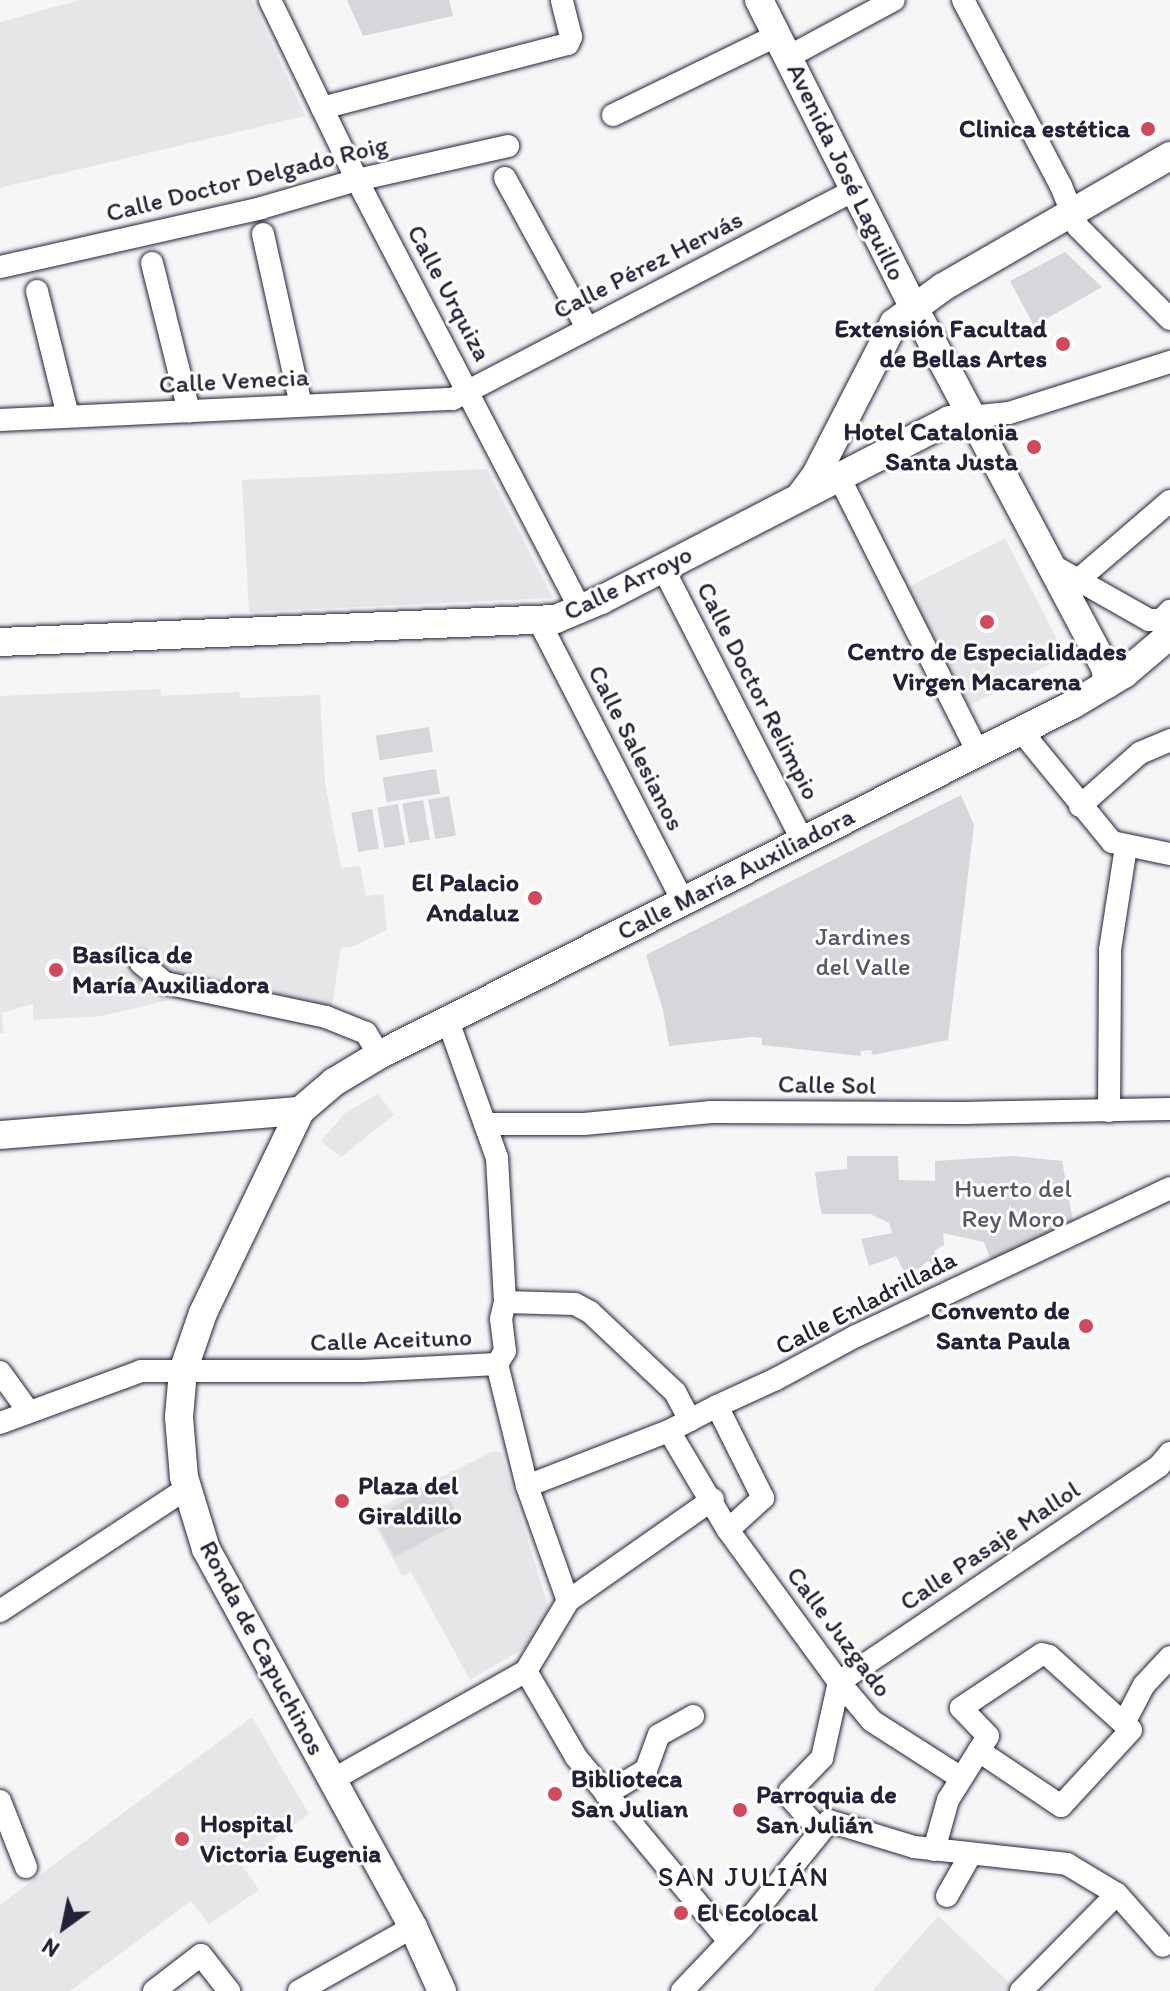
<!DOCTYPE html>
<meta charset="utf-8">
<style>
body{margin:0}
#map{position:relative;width:1170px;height:1991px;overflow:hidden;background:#f6f6f7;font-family:Itim,sans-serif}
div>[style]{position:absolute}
.built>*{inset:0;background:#e6e6e9;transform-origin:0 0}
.green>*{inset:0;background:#d7d7db;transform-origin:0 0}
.roads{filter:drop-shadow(0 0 2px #22223b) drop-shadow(0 0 2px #22223b)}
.minor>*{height:22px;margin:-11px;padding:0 11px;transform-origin:11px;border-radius:11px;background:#fff}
.major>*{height:28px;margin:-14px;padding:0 14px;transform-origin:14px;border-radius:14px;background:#fff}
.dots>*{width:22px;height:22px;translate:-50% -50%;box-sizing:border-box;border:4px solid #fff;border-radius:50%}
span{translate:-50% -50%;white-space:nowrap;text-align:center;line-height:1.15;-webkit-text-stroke:6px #fff;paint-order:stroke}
.poi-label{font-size:26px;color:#22223b;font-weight:700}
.right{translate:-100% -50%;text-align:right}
.left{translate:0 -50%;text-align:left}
.street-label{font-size:26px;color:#22223b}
.park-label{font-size:26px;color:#58586b}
.neighbourhood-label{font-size:28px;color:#22223b;letter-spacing:2px}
.north{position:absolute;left:24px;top:1887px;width:80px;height:80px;-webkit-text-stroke:6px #fff;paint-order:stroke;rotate:213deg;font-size:22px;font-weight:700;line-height:32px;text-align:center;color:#22223b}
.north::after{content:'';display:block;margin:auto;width:28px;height:36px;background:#22223b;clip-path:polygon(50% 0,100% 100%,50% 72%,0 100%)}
</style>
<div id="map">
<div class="built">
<i style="clip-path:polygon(80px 0,252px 0,305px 116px,0 188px,0 22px)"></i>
<i style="clip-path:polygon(487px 469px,553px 598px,249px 612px,242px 480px)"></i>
<i style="left:1005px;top:538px;width:133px;height:109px;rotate:63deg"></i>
<i style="clip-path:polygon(160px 689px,161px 696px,239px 692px,240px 698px,320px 695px,325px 783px,341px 868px,360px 866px,366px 896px,383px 894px,387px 930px,352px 947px,341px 948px,332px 1006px,320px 1028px,173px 999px,102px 1016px,33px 1020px,33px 1004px,2px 1013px,3px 1033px,0 1033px,0 696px)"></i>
<i style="clip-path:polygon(378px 1094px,394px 1115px,341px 1157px,321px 1141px,345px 1113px)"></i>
<i style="clip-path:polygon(494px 1451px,501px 1453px,549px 1609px,526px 1647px,470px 1680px,411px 1572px,402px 1576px,368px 1513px)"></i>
<i style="clip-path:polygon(252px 1717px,309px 1814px,241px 1864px,259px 1890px,209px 1924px,191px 1901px,70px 1991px,0 1991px,0 1905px)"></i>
<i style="clip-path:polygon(938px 1916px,1014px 1987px,1010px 1991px,872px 1991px)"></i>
</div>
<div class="green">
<i style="clip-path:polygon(347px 0,449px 0,453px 16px,363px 36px)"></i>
<i style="clip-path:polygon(1065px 252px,1102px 287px,1034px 326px,1010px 281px)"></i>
<i style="left:429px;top:727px;width:25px;height:54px;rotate:81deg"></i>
<i style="left:436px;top:769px;width:25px;height:54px;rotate:81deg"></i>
<i style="clip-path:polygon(961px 795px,974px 825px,948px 1040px,873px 1055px,871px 1050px,860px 1051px,861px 1056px,762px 1045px,762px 1038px,752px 1037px,669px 1046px,663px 1010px,646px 955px)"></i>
<i style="left:449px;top:796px;width:40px;height:21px;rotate:80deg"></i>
<i style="left:423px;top:800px;width:40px;height:21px;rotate:80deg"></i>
<i style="left:398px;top:804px;width:41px;height:21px;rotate:80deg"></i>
<i style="left:372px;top:809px;width:40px;height:21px;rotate:80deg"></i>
<i style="clip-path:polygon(847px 1156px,898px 1156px,899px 1180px,935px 1181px,935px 1161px,1013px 1156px,1062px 1161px,1074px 1226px,991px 1261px,984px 1242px,943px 1233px,944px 1245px,934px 1251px,938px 1259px,931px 1264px,928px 1261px,907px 1277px,896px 1256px,869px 1266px,861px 1239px,892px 1233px,889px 1223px,870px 1214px,822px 1214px,819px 1202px,815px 1172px,847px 1169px)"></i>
<i style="left:440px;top:1482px;width:45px;height:75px;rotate:62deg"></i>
</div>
<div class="roads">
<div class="minor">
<i style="left:270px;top:0;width:200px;rotate:64.2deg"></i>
<i style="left:357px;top:180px;width:485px;rotate:62.5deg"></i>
<i style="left:963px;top:0;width:210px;rotate:62.2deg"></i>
<i style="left:1061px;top:186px;width:44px;rotate:67.5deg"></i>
<i style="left:1078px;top:227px;width:130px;rotate:45deg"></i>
<i style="left:788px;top:57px;width:120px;rotate:-28.3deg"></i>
<i style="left:322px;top:108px;width:254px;rotate:-14.6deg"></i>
<i style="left:568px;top:44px;width:8px;rotate:-67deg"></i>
<i style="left:571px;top:37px;width:38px;rotate:-104deg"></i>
<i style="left:613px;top:115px;width:183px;rotate:-25.9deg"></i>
<i style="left:505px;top:178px;width:171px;rotate:61.3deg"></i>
<i style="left:263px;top:234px;width:175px;rotate:77.5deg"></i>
<i style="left:152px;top:263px;width:153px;rotate:76deg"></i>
<i style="left:0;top:267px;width:268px;rotate:-12.7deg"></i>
<i style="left:261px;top:208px;width:100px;rotate:-16.3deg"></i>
<i style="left:357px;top:180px;width:155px;rotate:-12.7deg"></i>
<i style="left:37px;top:291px;width:129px;rotate:76.1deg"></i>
<i style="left:970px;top:417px;width:39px;rotate:-6deg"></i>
<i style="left:1009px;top:413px;width:169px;rotate:-17.6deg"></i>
<i style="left:0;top:420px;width:453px;rotate:-2.7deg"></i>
<i style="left:453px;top:399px;width:452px;rotate:-27.5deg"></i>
<i style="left:839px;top:477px;width:308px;rotate:63.2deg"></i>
<i style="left:1050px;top:564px;width:114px;rotate:29.5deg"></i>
<i style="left:1149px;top:620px;width:12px"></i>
<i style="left:1161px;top:620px;width:13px;rotate:-45deg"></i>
<i style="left:663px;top:568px;width:305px;rotate:62.9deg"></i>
<i style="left:1078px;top:580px;width:121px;rotate:-40.7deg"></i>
<i style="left:539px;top:621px;width:315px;rotate:62.8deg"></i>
<i style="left:1022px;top:732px;width:142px;rotate:50.7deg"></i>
<i style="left:1112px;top:842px;width:59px;rotate:11.7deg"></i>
<i style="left:1080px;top:806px;width:80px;rotate:-41.5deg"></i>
<i style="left:1140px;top:753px;width:33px;rotate:-23deg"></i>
<i style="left:141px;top:963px;width:31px;rotate:40deg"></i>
<i style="left:165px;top:983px;width:165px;rotate:11.9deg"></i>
<i style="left:326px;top:1017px;width:43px;rotate:21.8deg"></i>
<i style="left:366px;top:1033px;width:26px;rotate:59deg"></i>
<i style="left:448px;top:1021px;width:145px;rotate:70.3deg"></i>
<i style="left:497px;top:1158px;width:144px;rotate:86.8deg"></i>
<i style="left:505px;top:1302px;width:70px;rotate:1.6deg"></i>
<i style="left:575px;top:1304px;width:17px;rotate:28deg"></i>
<i style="left:590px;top:1312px;width:117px;rotate:43.3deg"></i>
<i style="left:675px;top:1392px;width:32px;rotate:62deg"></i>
<i style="left:1109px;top:1111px;width:161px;rotate:-89.6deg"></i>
<i style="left:1110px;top:950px;width:104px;rotate:-81.2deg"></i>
<i style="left:485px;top:1124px;width:99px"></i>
<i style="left:584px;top:1124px;width:128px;rotate:-5.4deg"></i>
<i style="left:711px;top:1112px;width:253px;rotate:0.2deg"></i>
<i style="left:964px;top:1113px;width:206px;rotate:-1.1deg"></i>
<i style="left:0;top:1372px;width:49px;rotate:54.1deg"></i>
<i style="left:717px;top:1406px;width:103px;rotate:63.4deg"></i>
<i style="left:763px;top:1498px;width:47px;rotate:137.6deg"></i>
<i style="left:728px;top:1530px;width:115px;rotate:-120.8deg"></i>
<i style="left:669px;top:1431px;width:54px;rotate:-27.5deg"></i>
<i style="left:717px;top:1406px;width:65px;rotate:-24.6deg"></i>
<i style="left:776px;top:1379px;width:91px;rotate:-28.3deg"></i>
<i style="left:856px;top:1336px;width:347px;rotate:-25.2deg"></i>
<i style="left:0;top:1423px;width:150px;rotate:-20.2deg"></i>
<i style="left:141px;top:1371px;width:221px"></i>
<i style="left:362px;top:1371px;width:135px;rotate:-3deg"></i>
<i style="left:527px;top:1486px;width:152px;rotate:-21.2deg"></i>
<i style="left:728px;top:1530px;width:188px;rotate:53.9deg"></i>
<i style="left:839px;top:1682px;width:51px;rotate:49.8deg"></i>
<i style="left:872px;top:1721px;width:106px;rotate:32.6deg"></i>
<i style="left:568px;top:1601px;width:177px;rotate:-35.1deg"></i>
<i style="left:0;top:1611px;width:222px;rotate:-33.3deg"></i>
<i style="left:526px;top:1671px;width:99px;rotate:59.8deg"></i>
<i style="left:576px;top:1757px;width:239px;rotate:50.3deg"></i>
<i style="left:1124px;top:1723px;width:43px;rotate:-62.2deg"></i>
<i style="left:1144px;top:1685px;width:38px;rotate:-47deg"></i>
<i style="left:332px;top:1780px;width:223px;rotate:-29.3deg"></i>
<i style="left:526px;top:1671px;width:82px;rotate:-59deg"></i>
<i style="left:568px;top:1601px;width:122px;rotate:-109.6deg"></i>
<i style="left:527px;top:1486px;width:126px;rotate:-103.8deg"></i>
<i style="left:497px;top:1364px;width:15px;rotate:-58deg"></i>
<i style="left:505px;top:1351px;width:32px;rotate:-97deg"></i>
<i style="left:501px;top:1319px;width:17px;rotate:-77deg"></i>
<i style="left:606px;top:1794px;width:47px;rotate:-31deg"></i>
<i style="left:646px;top:1770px;width:37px;rotate:-70deg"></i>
<i style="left:659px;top:1735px;width:39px;rotate:-29deg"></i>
<i style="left:0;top:1801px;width:71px;rotate:68.5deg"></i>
<i style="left:819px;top:1830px;width:45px;rotate:-131.4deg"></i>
<i style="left:789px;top:1796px;width:5px;rotate:-79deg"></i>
<i style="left:790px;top:1791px;width:46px;rotate:-45.9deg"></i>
<i style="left:822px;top:1758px;width:78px;rotate:-77.4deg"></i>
<i style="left:839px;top:1682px;width:386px;rotate:-34deg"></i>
<i style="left:1159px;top:1466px;width:17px;rotate:-50deg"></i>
<i style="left:934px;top:1850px;width:52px;rotate:-74.4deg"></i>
<i style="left:948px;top:1800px;width:75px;rotate:-58deg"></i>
<i style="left:988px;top:1736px;width:39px;rotate:-134deg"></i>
<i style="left:961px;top:1708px;width:97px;rotate:-33.7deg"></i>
<i style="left:1042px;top:1654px;width:7px;rotate:16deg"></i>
<i style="left:1049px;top:1656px;width:110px;rotate:42.1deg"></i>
<i style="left:1131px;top:1730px;width:103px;rotate:132.6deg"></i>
<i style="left:1061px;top:1806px;width:99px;rotate:-146.1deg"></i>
<i style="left:947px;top:1896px;width:48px;rotate:-60.3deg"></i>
<i style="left:154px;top:1991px;width:59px;rotate:-37.5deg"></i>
<i style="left:201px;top:1955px;width:46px;rotate:52.1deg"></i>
<i style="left:299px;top:1991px;width:131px;rotate:-29.3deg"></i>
<i style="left:682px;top:1991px;width:88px;rotate:-46.4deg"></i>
<i style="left:743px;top:1927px;width:136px;rotate:-50.9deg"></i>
<i style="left:829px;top:1821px;width:89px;rotate:17deg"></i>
<i style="left:914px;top:1847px;width:154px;rotate:6.3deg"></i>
<i style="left:1067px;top:1864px;width:58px;rotate:31deg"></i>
<i style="left:1117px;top:1894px;width:69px;rotate:48.5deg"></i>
<i style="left:1021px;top:1991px;width:136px;rotate:-45.3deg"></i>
</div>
<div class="major">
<i style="left:759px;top:0;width:343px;rotate:63.3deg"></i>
<i style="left:913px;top:306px;width:409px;rotate:62deg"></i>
<i style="left:1105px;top:667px;width:17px;rotate:80deg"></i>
<i style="left:801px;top:495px;width:25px;rotate:-53deg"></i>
<i style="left:816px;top:475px;width:171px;rotate:-62.8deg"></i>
<i style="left:894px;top:323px;width:61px;rotate:-36.3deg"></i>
<i style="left:943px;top:287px;width:262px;rotate:-30deg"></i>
<i style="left:0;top:642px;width:556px;rotate:-2.37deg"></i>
<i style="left:556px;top:619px;width:49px;rotate:-22.9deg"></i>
<i style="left:601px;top:600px;width:392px;rotate:-27.3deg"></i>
<i style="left:949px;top:420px;width:21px;rotate:-8deg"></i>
<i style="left:0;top:1135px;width:301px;rotate:-4.6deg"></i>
<i style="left:442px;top:1991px;width:70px;rotate:-114.4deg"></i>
<i style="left:413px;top:1927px;width:431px;rotate:-118.7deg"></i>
<i style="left:206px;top:1549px;width:75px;rotate:-107deg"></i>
<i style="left:184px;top:1477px;width:60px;rotate:-94.8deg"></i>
<i style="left:179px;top:1417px;width:46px;rotate:-85deg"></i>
<i style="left:183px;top:1371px;width:61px;rotate:-71deg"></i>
<i style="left:203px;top:1313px;width:224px;rotate:-64.3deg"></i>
<i style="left:300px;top:1111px;width:45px;rotate:-40.5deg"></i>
<i style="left:334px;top:1082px;width:52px;rotate:-31deg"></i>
<i style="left:379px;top:1055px;width:776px;rotate:-26.8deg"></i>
<i style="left:1072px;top:705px;width:61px;rotate:-30.8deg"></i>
<i style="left:1124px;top:674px;width:60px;rotate:-40.3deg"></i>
</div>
</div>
<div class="dots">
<i style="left:1148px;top:129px;background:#d1495b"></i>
<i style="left:1063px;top:344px;background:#d1495b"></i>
<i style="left:1034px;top:447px;background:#d1495b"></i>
<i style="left:987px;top:622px;background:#d1495b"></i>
<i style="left:535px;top:898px;background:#d1495b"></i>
<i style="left:56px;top:970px;background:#d1495b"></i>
<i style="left:1086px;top:1326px;background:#d1495b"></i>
<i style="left:342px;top:1501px;background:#d1495b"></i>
<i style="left:555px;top:1794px;background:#d1495b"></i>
<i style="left:740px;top:1810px;background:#d1495b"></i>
<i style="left:182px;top:1839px;background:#d1495b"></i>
<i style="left:681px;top:1913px;background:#d1495b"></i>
</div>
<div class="poi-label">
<span class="right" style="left:1130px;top:129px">Clinica estética</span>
<span class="right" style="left:1047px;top:344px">Extensión Facultad<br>de Bellas Artes</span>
<span class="right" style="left:1018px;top:447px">Hotel Catalonia<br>Santa Justa</span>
<span style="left:987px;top:667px">Centro de Especialidades<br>Virgen Macarena</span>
<span class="right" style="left:519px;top:898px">El Palacio<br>Andaluz</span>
<span class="left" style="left:72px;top:970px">Basílica de<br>María Auxiliadora</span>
<span class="right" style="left:1070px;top:1326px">Convento de<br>Santa Paula</span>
<span class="left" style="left:358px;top:1501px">Plaza del<br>Giraldillo</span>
<span class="left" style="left:571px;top:1794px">Biblioteca<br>San Julian</span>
<span class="left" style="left:756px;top:1810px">Parroquia de<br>San Julián</span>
<span class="left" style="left:200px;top:1839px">Hospital<br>Victoria Eugenia</span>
<span class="left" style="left:697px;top:1913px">El Ecolocal</span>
</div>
<div class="street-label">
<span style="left:846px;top:172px;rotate:64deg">Avenida José Laguillo</span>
<span style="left:247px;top:179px;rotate:-14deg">Calle Doctor Delgado Roig</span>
<span style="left:648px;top:265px;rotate:-27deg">Calle Pérez Hervás</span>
<span style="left:449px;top:293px;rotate:62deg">Calle Urquiza</span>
<span style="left:234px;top:381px;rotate:-3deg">Calle Venecia</span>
<span style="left:628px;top:583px;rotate:-26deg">Calle Arroyo</span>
<span style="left:758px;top:691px;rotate:63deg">Calle Doctor Relimpio</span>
<span style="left:636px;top:748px;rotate:63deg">Calle Salesianos</span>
<span style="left:736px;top:874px;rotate:-27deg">Calle María Auxiliadora</span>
<span style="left:827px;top:1085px;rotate:1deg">Calle Sol</span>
<span style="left:866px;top:1303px;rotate:-27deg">Calle Enladrillada</span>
<span style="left:391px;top:1340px;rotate:-2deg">Calle Aceituno</span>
<span style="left:990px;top:1546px;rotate:-34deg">Calle Pasaje Mallol</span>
<span style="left:839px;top:1632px;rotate:53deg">Calle Juzgado</span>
<span style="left:262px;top:1648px;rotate:62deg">Ronda de Capuchinos</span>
</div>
<div class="park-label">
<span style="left:863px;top:952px">Jardines<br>del Valle</span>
<span style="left:1013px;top:1204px">Huerto del<br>Rey Moro</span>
</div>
<div class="neighbourhood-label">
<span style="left:744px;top:1876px">SAN JULIÁN</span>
</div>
<div class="north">N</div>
</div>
